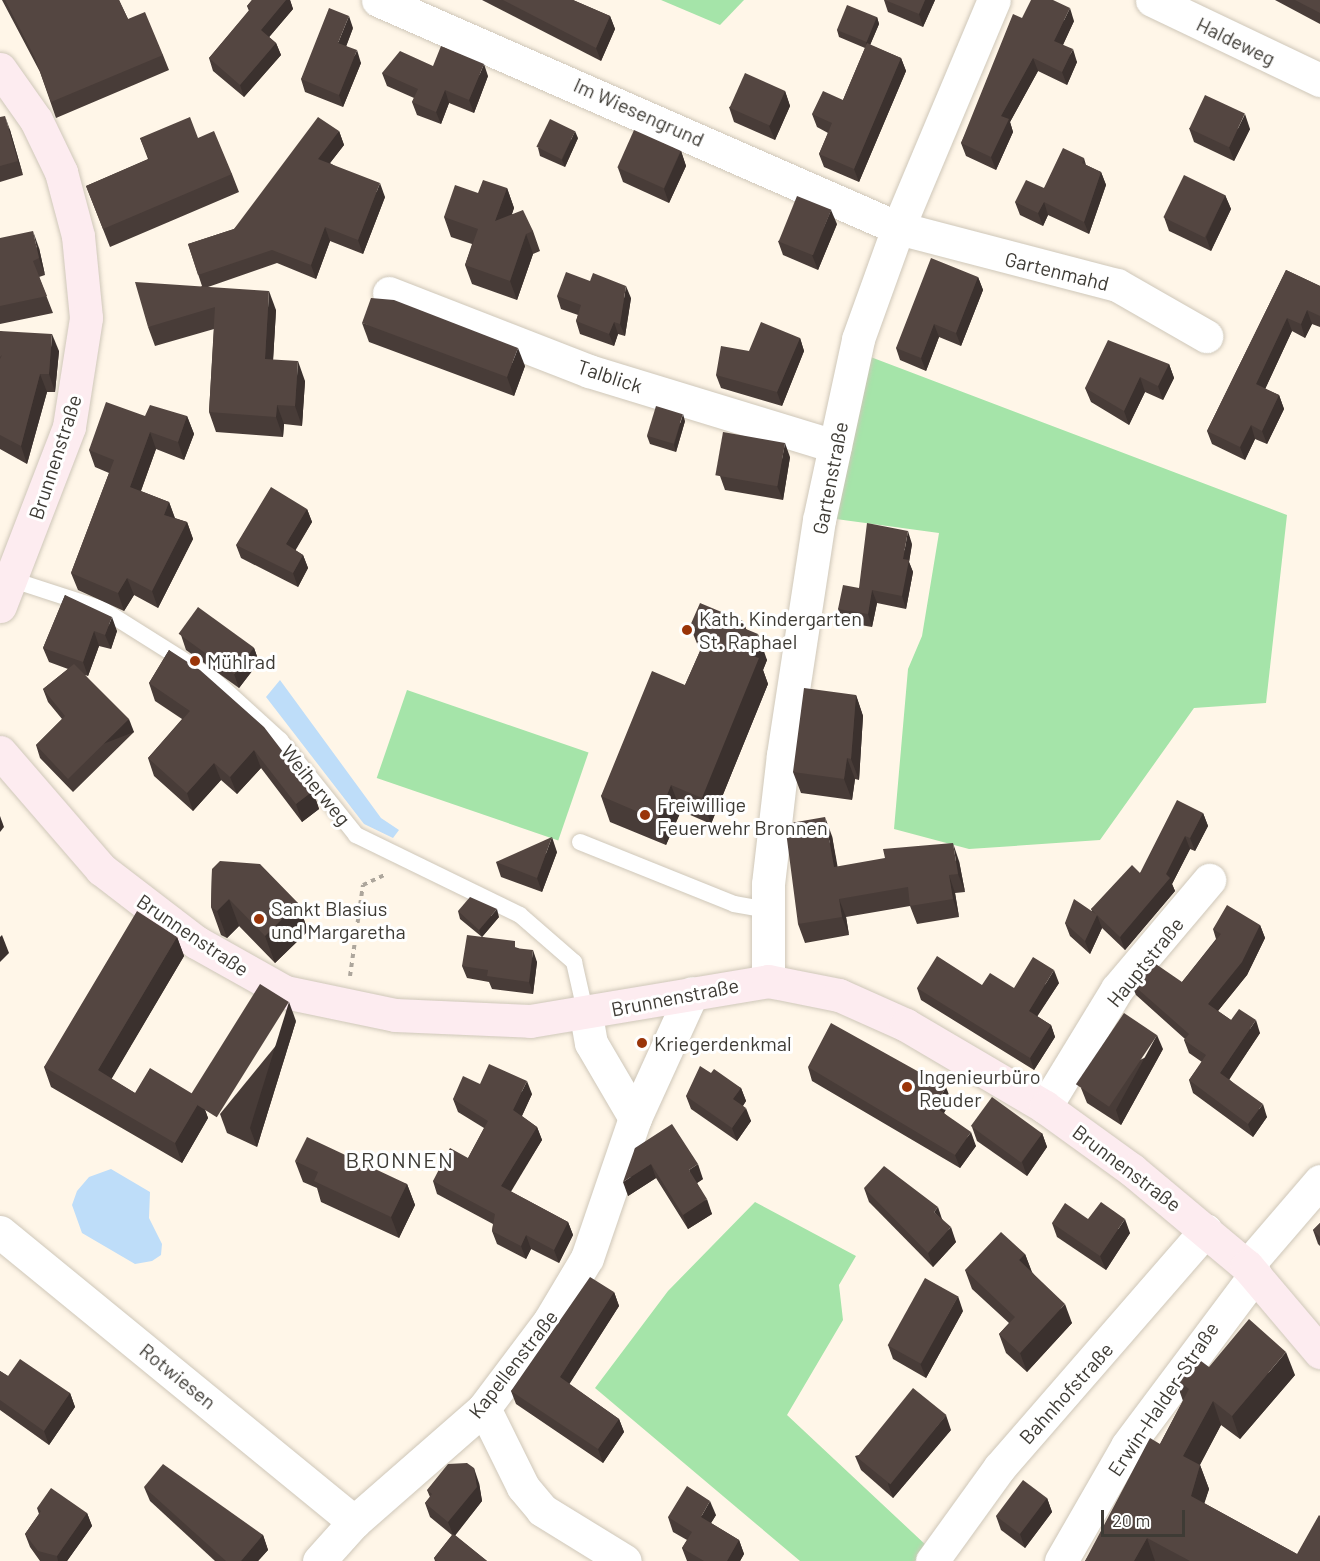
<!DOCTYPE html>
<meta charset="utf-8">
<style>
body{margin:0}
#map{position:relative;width:1320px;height:1561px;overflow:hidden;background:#fff6e8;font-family:Barlow,sans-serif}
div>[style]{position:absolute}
.green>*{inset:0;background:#a5e4a9;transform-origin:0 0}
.water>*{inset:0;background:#beddf9}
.path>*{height:4px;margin-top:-2px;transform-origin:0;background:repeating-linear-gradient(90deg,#ada69c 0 4.5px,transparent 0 9px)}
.roads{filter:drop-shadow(0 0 2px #cfc7b9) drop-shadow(0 0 2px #cfc7b9)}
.lane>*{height:16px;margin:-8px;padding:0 8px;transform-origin:8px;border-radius:8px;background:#fff}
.street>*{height:33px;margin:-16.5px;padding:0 16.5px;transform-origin:16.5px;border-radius:16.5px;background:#fff}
.secondary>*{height:33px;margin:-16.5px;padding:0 16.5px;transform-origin:16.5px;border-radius:16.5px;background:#fdecf0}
.wall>*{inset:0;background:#483c38}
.shaded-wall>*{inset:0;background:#3b312e;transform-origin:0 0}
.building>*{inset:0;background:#544641;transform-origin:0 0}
.dots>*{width:16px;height:16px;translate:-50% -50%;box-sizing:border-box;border:3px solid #fff;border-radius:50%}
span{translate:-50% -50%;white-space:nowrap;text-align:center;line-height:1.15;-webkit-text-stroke:6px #fff;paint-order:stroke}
.street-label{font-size:20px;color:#3e3b35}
.poi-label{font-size:20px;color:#3e3b35}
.left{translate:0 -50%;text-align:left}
.quarter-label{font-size:22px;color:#3e3b35;letter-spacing:1.5px}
.scale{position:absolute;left:1101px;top:1510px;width:84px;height:27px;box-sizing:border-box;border:3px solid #3e3b35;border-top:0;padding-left:8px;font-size:18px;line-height:21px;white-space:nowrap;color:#3e3b35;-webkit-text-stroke:4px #fff;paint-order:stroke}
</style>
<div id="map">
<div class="green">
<i style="clip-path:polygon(661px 0,744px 0,720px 25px)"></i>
<i style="clip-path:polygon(868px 356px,1287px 515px,1266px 703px,1194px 708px,1100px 840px,969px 849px,894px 829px,908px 669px,922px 636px,939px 533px,836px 519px)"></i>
<i style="left:407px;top:690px;width:192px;height:93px;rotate:19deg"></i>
<i style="clip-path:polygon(755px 1202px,856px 1256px,839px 1285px,843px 1320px,787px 1415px,928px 1547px,919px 1561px,800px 1561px,595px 1388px,668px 1291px)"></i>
</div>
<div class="water">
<i style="clip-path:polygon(280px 680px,381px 818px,399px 830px,393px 838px,364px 824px,266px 697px)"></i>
<i style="clip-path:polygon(111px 1169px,150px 1192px,149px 1218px,162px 1244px,161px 1255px,152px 1261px,135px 1264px,82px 1233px,72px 1205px,77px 1191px,89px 1177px)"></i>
</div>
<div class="path">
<i style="left:350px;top:976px;width:92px;rotate:-81.9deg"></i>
<i style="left:363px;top:885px;width:26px;rotate:-25deg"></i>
</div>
<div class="roads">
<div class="lane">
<i style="left:13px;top:580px;width:94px;rotate:18deg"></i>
<i style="left:102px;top:609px;width:131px;rotate:32.2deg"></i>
<i style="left:213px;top:679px;width:91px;rotate:42.3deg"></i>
<i style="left:280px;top:740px;width:122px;rotate:51.3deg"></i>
<i style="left:356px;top:835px;width:182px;rotate:26deg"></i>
<i style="left:520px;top:915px;width:72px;rotate:41deg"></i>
<i style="left:574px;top:962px;width:54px;rotate:77.2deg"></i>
<i style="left:580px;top:842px;width:166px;rotate:21.9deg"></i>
<i style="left:734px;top:904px;width:35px;rotate:10deg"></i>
</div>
<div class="street">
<i style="left:378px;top:0;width:568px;rotate:23.68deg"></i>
<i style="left:898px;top:228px;width:226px;rotate:14.6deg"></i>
<i style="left:1117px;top:285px;width:103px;rotate:29.8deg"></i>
<i style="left:1152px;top:0;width:186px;rotate:25.5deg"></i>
<i style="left:389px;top:293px;width:215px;rotate:21.3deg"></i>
<i style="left:589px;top:371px;width:257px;rotate:17deg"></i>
<i style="left:768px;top:981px;width:97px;rotate:-90deg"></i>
<i style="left:768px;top:884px;width:130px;rotate:-83.4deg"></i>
<i style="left:783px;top:755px;width:238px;rotate:-81.3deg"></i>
<i style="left:819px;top:520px;width:185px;rotate:-77.8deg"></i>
<i style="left:858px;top:339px;width:118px;rotate:-70.2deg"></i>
<i style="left:898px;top:228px;width:247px;rotate:-67.2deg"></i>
<i style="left:586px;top:1015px;width:28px;rotate:80deg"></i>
<i style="left:591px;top:1043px;width:87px;rotate:59.6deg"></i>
<i style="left:1045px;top:1107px;width:138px;rotate:-58.6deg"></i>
<i style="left:1117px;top:989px;width:143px;rotate:-49.8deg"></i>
<i style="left:0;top:1232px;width:458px;rotate:39.3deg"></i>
<i style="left:1247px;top:1266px;width:112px;rotate:-49.3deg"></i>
<i style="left:484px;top:1408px;width:88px;rotate:63.7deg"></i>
<i style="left:523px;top:1487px;width:30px;rotate:50deg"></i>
<i style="left:542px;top:1510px;width:97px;rotate:31.6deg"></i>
<i style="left:319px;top:1561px;width:52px;rotate:-48.1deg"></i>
<i style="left:354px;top:1522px;width:173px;rotate:-41.2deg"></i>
<i style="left:484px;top:1408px;width:110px;rotate:-53.1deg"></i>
<i style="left:550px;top:1320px;width:72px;rotate:-59.2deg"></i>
<i style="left:587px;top:1258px;width:148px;rotate:-71.1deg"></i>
<i style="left:635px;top:1118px;width:137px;rotate:-65.5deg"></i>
<i style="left:932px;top:1561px;width:115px;rotate:-54.2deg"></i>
<i style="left:999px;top:1468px;width:315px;rotate:-49deg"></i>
<i style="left:1061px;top:1561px;width:133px;rotate:-60.1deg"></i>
<i style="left:1127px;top:1446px;width:214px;rotate:-53.2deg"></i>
</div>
<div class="secondary">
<i style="left:0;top:69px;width:62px;rotate:54.8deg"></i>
<i style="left:36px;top:120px;width:58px;rotate:64.3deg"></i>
<i style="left:61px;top:172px;width:66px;rotate:75.1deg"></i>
<i style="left:78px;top:236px;width:82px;rotate:84.4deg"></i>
<i style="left:86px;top:318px;width:110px;rotate:98.9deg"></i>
<i style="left:69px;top:427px;width:192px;rotate:111.1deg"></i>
<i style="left:0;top:752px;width:155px;rotate:49.2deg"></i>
<i style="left:101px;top:869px;width:120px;rotate:37.5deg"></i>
<i style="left:196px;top:942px;width:102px;rotate:29.3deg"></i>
<i style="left:285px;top:992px;width:112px;rotate:11.8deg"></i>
<i style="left:395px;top:1015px;width:135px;rotate:2.5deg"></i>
<i style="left:530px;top:1021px;width:241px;rotate:-9.5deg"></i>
<i style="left:768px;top:981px;width:72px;rotate:11.2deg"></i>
<i style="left:839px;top:995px;width:73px;rotate:24.1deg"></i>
<i style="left:906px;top:1025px;width:161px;rotate:30.5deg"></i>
<i style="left:1045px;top:1107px;width:107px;rotate:35.9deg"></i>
<i style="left:1132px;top:1170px;width:150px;rotate:39.9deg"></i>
<i style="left:1247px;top:1266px;width:113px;rotate:49.7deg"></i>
</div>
</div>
<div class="wall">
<i style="clip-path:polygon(2px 0,119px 0,128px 19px,163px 55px,169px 70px,56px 118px,40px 72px)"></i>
<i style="clip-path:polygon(252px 0,290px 0,293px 9px,269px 37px,276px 43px,281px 55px,244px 97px,213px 71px,209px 58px,249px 11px,247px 6px)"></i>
<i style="clip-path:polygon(482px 0,573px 0,610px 16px,615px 29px,601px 61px)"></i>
<i style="clip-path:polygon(884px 0,935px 0,923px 27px,888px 12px)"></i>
<i style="clip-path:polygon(1275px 0,1320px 0,1320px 24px)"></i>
<i style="clip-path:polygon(877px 17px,879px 24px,870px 45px,901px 58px,906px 71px,859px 182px,824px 167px,819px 154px,828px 133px,817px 127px,812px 114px,843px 100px,865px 48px,839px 37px,837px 30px)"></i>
<i style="clip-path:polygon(1022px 18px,1074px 21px,1063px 45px,1077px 62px,1067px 85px,1038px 71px,1010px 122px,1013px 132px,996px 170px,966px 156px,961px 143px)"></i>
<i style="clip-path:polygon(353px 28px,346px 46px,361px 63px,343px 107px,305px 92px,301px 79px)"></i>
<i style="clip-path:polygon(433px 66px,488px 76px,474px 113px,449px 103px,441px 124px,417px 115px,412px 102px,414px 98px,387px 86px,382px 73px)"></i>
<i style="clip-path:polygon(785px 91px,790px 106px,775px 140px,734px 122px,729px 107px)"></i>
<i style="clip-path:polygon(0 117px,10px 130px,23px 175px,0 182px)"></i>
<i style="clip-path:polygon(1189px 128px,1250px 129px,1234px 161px,1194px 142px)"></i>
<i style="clip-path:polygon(339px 131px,344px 145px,330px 163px,385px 197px,363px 254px,330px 241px,316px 279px,277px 263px,208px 287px,276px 310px,273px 360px,305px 381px,302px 426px,284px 424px,283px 437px,216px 432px,209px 412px,214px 329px,155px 346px,148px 327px,202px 286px,188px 244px,234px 229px)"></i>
<i style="clip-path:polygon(140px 138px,198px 138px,232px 174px,239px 192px,110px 247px,86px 186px,148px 159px)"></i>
<i style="clip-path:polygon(578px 138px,565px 167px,540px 156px,538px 148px)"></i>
<i style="clip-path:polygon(681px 151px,686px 166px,669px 203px,623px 182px,618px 168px)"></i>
<i style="clip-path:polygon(1084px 158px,1086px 165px,1101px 172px,1106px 185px,1089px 234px,1048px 215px,1043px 226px,1020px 215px,1015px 202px,1044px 188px)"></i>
<i style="clip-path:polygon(507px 188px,514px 208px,512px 214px,533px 231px,540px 251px,533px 254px,517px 300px,472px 284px,465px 265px,472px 244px,451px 237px,444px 217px,478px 193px)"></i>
<i style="clip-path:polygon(1225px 195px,1231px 209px,1211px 251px,1169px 231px,1164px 217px)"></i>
<i style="clip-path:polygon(837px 224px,818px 270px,783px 255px,778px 241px)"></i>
<i style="clip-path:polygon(0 238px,39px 248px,45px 275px,39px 277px,53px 313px,0 324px)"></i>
<i style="clip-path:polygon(1286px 270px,1320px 286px,1320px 327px,1312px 324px,1305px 338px,1292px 331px,1265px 389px,1279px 395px,1284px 409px,1267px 444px,1255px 439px,1245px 460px,1212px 444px,1207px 431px)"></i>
<i style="clip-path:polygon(978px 277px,983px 290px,961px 346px,939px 337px,926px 371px,900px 360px,896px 348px)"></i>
<i style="clip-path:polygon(557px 296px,631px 298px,625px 336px,618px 334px,614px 346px,580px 334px,576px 321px,578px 315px,561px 309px)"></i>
<i style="clip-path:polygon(362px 323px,525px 366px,514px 396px,369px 342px)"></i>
<i style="clip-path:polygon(0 331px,59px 351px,55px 392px,47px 392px,27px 464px,0 449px)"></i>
<i style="clip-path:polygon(800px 338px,804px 351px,782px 406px,721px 388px,716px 375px,749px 351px)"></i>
<i style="clip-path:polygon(1169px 364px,1174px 378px,1163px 400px,1145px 392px,1129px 425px,1091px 402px,1085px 388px)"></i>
<i style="clip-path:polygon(145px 416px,187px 416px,194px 434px,184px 460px,156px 449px,141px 491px,169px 502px,175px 518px,187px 522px,193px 539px,158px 608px,134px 595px,124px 611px,78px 590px,71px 573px,109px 473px,95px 467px,89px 450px)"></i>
<i style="clip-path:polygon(685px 421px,676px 452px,650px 444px,647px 436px)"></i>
<i style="clip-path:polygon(790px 457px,783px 500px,725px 490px,720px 476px)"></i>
<i style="clip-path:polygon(307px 509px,312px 522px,295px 550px,303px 555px,308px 568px,298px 587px,241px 558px,236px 545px)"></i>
<i style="clip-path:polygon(912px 544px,909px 562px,913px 572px,906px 609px,877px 603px,872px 627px,843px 622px,838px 609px,859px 588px)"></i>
<i style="clip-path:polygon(65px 595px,117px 631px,111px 649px,99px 646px,88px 676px,85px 675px,134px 732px,73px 792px,40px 758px,36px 745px,62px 719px,48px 702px,43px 689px,68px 669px,49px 662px,43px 648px)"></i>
<i style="clip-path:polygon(743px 621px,746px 629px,767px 660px,763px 670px,768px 684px,711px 824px,681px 811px,666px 845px,610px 822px,601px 796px,685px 685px,700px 651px,690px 626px)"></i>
<i style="clip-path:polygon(181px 635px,254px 648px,259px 662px,239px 688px,186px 650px)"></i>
<i style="clip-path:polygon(169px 650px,313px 791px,319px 809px,302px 822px,261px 768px,237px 794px,221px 780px,193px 811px,154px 776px,148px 758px,182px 719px,155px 701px,149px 683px)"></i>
<i style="clip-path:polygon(856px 695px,863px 716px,859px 780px,855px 779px,852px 800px,801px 793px,793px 772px)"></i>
<i style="clip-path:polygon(1203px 813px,1208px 826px,1195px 851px,1190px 849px,1172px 884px,1175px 891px,1125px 950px,1102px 928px,1090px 954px,1070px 936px,1065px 923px,1092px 911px,1091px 909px,1140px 873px)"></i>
<i style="clip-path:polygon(832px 836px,837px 867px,959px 861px,965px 892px,955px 893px,959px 917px,917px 924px,910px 906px,846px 917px,849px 935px,805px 943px,798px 924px)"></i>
<i style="clip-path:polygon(557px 852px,542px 892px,501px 877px,496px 862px)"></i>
<i style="clip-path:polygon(212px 869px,298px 903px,308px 931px,275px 963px,239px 926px,227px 938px,221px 935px,211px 907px)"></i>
<i style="clip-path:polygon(458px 911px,499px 917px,482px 937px,518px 948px,537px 962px,533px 994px,492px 989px,489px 982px,467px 978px,462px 966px,482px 937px,460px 919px)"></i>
<i style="clip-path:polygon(1260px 925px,1265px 938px,1247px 975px,1218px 1011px,1231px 1020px,1260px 1033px,1229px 1079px,1267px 1117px,1253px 1137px,1193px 1093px,1189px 1080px,1202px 1062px,1189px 1053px,1184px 1040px,1185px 1039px,1136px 995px,1131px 983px,1182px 982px,1216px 939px,1213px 929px)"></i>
<i style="clip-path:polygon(177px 937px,184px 956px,111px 1079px,135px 1093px,201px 1099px,208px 1118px,182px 1163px,51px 1087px,44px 1067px)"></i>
<i style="clip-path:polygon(1059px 983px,1037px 1016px,1051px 1025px,1055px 1037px,1034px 1070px,921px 1000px,917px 988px,982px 985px,1014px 988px)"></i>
<i style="clip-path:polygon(296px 1021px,257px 1147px,227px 1133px,220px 1114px)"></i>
<i style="clip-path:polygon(1163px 1049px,1121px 1125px,1087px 1103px,1081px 1088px)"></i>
<i style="clip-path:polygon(808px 1067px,951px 1100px,944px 1113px,976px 1146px,960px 1168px,812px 1081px)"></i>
<i style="clip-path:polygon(711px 1073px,741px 1088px,746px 1101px,743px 1106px,751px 1121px,737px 1141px,691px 1109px,686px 1096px)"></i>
<i style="clip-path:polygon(480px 1084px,532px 1094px,522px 1116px,537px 1127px,542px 1140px,510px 1191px,568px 1222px,573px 1235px,559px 1263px,531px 1249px,526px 1259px,497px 1244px,492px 1231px,493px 1224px,437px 1194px,433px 1181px,468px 1158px,484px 1128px,458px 1112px,453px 1099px)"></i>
<i style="clip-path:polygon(972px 1127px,1042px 1133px,1047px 1147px,1027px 1176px,977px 1141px)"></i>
<i style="clip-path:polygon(635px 1148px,703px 1179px,697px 1183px,712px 1214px,688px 1229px,656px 1178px,628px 1196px)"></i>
<i style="clip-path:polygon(295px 1161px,407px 1184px,415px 1205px,399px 1238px,321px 1202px,317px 1188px,303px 1182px)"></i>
<i style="clip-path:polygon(864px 1188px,942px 1219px,956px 1242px,933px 1267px,869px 1202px)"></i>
<i style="clip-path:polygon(1088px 1219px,1130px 1233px,1106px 1270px,1057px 1237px,1052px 1223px)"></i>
<i style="clip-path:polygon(1320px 1223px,1320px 1246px,1318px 1244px,1313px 1230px)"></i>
<i style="clip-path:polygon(1025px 1254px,1032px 1272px,1072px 1323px,1027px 1372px,1006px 1353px,999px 1334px,1009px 1323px,972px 1289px,965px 1270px)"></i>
<i style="clip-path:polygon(614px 1292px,619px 1306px,569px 1384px,619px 1419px,624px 1432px,603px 1463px,516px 1404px,511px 1391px)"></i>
<i style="clip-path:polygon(963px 1311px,926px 1378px,893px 1359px,888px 1345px)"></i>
<i style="clip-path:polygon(1209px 1367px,1295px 1375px,1240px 1439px,1221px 1425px,1200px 1465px,1209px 1489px,1204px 1503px,1297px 1554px,1320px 1561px,1085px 1561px,1160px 1444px,1183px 1401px,1175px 1378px)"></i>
<i style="clip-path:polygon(0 1371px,8px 1376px,70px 1393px,75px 1407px,49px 1445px,0 1410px)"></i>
<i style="clip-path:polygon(951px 1430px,893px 1498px,861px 1470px,855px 1456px)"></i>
<i style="clip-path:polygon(479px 1483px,482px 1501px,455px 1535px,487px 1561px,435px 1561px,434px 1558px,452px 1535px,430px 1517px,425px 1503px,430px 1497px,427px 1490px)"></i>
<i style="clip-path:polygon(144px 1487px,263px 1535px,268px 1550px,258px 1561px,215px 1561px,150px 1501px)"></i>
<i style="clip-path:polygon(1047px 1498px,1052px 1512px,1025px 1548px,1001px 1530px,996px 1516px)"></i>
<i style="clip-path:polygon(37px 1508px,87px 1513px,92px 1526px,67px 1561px,40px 1561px,30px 1547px,25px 1534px,39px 1514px)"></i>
<i style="clip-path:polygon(716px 1515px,711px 1523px,739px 1540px,744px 1554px,740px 1561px,687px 1561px,682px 1548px,687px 1540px,673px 1532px,668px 1517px)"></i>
</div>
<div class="shaded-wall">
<i style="clip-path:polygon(286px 0,290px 0,293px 9px,265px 42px,261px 30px)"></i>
<i style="clip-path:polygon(925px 0,935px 0,923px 27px,919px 14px)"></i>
<i style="clip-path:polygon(1070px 8px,1074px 21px,1059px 53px,1054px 41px)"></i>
<i style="clip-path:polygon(349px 16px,353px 28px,343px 55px,338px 43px)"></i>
<i style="clip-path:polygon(610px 16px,615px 29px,601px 61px,596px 48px)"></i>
<i style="clip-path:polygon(877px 17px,879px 24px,868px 50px,866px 43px)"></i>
<i style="clip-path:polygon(276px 43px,281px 55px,244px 97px,240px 85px)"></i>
<i style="clip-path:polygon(1073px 49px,1077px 62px,1067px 85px,1062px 72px)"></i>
<i style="clip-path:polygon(357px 50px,361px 63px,343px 107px,339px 95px)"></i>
<i style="clip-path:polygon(901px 58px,906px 71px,859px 182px,854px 169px)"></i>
<i style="clip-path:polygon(1033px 58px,1038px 71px,1010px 122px,1013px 132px,996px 170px,991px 157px,1001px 116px)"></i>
<i style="clip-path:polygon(484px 64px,488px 76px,474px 113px,469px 100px)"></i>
<i style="clip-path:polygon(445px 90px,449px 103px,441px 124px,436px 112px)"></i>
<i style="clip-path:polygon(785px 91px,790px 106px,775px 140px,769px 126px)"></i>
<i style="clip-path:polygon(1245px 114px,1250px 129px,1234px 161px,1229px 147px)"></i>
<i style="clip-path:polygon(5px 116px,10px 130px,23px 175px,18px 161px)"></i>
<i style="clip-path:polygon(339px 131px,344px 145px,323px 172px,318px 159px)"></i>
<i style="clip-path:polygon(575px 131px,578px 138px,565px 167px,562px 160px)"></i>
<i style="clip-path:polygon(681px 151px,686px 166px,669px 203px,664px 189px)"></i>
<i style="clip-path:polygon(1101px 172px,1106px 185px,1089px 234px,1084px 222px)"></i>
<i style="clip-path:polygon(380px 183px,385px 197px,363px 254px,358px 240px)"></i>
<i style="clip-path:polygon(507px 188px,514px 208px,502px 241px,495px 221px)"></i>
<i style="clip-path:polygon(1225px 195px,1231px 209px,1211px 251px,1206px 237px)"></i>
<i style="clip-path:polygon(1044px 202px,1048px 215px,1043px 226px,1038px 213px)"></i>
<i style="clip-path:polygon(831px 210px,837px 224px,818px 270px,812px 255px)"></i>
<i style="clip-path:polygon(325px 227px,330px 241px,316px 279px,311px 265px)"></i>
<i style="clip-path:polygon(33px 231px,39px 248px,45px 275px,39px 258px)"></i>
<i style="clip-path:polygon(526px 234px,533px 254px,517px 300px,510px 281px)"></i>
<i style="clip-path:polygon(978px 277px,983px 290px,961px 346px,956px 333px)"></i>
<i style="clip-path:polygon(626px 286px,631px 298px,625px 336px,620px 324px)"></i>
<i style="clip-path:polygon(269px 291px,276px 310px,272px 379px,265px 359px)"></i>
<i style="clip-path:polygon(1307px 310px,1312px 324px,1305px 338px,1301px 324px)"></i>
<i style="clip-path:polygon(1287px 318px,1292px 331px,1261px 398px,1256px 384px)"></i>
<i style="clip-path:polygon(614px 322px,618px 334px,614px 346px,609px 334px)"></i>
<i style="clip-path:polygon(934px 324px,939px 337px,926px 371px,921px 358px)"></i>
<i style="clip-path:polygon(52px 334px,59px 351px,55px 392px,49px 374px)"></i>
<i style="clip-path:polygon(800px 338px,804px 351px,782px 406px,777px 392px)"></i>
<i style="clip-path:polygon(518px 348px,525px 366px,514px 396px,507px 377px)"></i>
<i style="clip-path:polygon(298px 361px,305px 381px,302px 426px,295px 406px)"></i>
<i style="clip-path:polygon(1169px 364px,1174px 378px,1163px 400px,1158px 386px)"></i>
<i style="clip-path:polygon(40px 374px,47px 392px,27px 464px,21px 446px)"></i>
<i style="clip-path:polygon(1140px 377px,1145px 392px,1129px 425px,1124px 411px)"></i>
<i style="clip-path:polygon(1279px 395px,1284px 409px,1267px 444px,1262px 431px)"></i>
<i style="clip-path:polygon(277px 405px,284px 424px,283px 437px,276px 417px)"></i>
<i style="clip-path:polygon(683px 414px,685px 421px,676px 452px,674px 445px)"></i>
<i style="clip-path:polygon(187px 416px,194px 434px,184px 460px,178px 442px)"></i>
<i style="clip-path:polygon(1251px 425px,1255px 439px,1245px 460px,1240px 447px)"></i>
<i style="clip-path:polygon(150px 432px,156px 449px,136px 504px,130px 487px)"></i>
<i style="clip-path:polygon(785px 443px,790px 457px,783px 500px,777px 486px)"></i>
<i style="clip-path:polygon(169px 502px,175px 519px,164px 515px)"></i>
<i style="clip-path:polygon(307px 509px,312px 522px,291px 558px,286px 544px)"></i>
<i style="clip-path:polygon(187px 522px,193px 539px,158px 608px,152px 591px)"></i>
<i style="clip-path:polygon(908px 531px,912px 544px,909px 562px,913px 572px,906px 609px,902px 596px,903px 559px)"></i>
<i style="clip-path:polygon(303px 555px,308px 568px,298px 587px,293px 573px)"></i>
<i style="clip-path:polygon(127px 578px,134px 595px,124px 611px,118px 593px)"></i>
<i style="clip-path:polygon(872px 590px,877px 603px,872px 627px,868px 614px)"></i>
<i style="clip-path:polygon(112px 617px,117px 631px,111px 649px,105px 635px)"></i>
<i style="clip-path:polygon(743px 621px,753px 647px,758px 634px,767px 660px,763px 670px,768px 684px,711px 824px,702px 798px,741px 627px)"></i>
<i style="clip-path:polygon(94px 631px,99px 646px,88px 676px,83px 662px)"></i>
<i style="clip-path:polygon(254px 648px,259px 662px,239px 688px,234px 674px)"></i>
<i style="clip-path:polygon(856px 695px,863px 716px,859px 780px,851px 759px)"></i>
<i style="left:129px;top:719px;width:14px;height:86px;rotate:69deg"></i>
<i style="clip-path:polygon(254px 750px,261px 768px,237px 794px,230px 777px)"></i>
<i style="clip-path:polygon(847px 758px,855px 779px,852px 800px,844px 779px)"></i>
<i style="clip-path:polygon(214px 763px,221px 780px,193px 811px,187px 793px)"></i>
<i style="clip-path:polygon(671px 785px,681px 811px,666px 845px,657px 820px)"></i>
<i style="clip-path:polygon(313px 791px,319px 809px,302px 822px,296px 804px)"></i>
<i style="clip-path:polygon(1203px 813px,1208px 826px,1195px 851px,1190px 838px)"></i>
<i style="clip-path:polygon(0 816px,4px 827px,0 832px)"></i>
<i style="clip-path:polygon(825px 817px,832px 836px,841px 885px,834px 867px)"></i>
<i style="clip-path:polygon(1185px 836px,1190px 849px,1172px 884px,1175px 891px,1125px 950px,1120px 937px,1166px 874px)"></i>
<i style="clip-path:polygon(552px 837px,557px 852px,542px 892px,537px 878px)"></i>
<i style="clip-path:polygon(953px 843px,959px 861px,965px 892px,958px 874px)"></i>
<i style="clip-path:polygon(949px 875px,955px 893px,959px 917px,953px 899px)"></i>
<i style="clip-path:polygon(229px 899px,239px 926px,227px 938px,217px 911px)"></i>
<i style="clip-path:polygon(839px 899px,846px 917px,849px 935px,842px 917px)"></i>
<i style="clip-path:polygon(298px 903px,308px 931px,275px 963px,265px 936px)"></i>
<i style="clip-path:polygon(497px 909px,499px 917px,482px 937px,479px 930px)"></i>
<i style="clip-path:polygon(1097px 915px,1102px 928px,1090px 954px,1085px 941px)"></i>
<i style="clip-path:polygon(1260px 925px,1265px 938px,1247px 975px,1213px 1017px,1208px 1004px)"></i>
<i style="clip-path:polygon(2px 935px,9px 953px,0 962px,0 937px)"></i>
<i style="clip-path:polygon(177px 937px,184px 956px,105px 1090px,98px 1070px)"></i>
<i style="clip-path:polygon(533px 950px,537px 962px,533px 994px,529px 982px)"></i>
<i style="clip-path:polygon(1054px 970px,1059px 983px,1033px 1023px,1029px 1011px)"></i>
<i style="clip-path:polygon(289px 1002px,296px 1021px,257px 1147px,250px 1128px)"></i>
<i style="clip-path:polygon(1256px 1020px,1260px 1033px,1225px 1086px,1220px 1073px)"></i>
<i style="clip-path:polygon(1051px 1025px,1055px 1037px,1034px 1070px,1030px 1058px)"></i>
<i style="clip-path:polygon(1157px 1035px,1163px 1049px,1121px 1125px,1116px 1110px)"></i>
<i style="clip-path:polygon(527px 1081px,532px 1094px,518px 1124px,513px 1110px)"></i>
<i style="clip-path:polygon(946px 1087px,951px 1100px,940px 1120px,935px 1107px)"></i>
<i style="clip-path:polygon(741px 1088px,746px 1101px,738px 1112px,733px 1099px)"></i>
<i style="clip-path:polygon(201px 1099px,208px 1118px,182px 1163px,175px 1143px)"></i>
<i style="clip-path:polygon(1263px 1104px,1267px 1117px,1253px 1137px,1248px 1124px)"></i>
<i style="clip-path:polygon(746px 1108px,751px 1121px,737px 1141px,732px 1128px)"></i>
<i style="clip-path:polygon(537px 1127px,542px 1140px,506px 1200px,501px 1186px)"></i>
<i style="clip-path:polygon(971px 1132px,976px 1146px,960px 1168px,955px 1155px)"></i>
<i style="clip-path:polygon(1042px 1133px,1047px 1147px,1027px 1176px,1022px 1162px)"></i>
<i style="clip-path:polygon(651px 1164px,656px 1178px,628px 1196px,623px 1182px)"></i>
<i style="clip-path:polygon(698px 1164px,703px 1179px,694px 1185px,689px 1170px)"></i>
<i style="clip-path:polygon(407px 1184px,415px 1205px,399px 1238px,391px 1217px)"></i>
<i style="clip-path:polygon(707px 1199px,712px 1214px,688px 1229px,683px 1215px)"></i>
<i style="clip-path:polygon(938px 1207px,943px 1222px,934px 1212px)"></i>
<i style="clip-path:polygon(1125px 1219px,1130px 1233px,1106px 1270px,1100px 1256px)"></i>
<i style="clip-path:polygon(568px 1222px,573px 1235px,559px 1263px,554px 1250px)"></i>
<i style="clip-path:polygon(951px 1227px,956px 1242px,933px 1267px,928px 1253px)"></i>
<i style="clip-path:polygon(526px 1235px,531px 1249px,526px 1259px,521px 1246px)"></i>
<i style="clip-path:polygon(1025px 1254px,1032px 1273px,1019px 1260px)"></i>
<i style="clip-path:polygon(614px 1292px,619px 1306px,565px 1391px,560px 1377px)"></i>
<i style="clip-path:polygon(958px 1296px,963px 1311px,926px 1378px,920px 1363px)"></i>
<i style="clip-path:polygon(1065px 1304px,1072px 1323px,1027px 1372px,1020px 1353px)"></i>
<i style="clip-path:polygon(1286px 1352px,1295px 1375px,1240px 1439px,1232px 1416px)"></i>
<i style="clip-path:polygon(70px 1393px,75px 1407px,49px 1445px,44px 1431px)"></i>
<i style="clip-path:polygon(1213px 1401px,1221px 1425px,1192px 1479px,1183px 1456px)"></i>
<i style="clip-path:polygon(946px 1415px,951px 1430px,893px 1498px,888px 1484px)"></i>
<i style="clip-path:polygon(619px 1419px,624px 1432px,603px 1463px,598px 1449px)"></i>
<i style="clip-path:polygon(1200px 1465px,1209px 1489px,1199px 1520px,1191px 1496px)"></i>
<i style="clip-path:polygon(474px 1468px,479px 1483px,482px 1501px,454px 1537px,448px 1522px)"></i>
<i style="clip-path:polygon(1047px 1498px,1052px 1512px,1025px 1548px,1020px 1534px)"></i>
<i style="clip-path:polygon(710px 1501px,716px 1515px,706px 1531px,701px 1517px)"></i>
<i style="clip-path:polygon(87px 1513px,92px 1526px,67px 1561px,58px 1561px,57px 1556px)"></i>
<i style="clip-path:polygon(263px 1535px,268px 1550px,258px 1561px,241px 1561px)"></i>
<i style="clip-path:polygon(1147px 1538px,1155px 1561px,1134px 1561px)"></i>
<i style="clip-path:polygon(739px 1540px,744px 1554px,740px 1561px,727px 1561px)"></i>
</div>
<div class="building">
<i style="clip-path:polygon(5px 0,119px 0,128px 19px,145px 12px,163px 55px,51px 102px,35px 58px)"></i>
<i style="clip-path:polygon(252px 0,286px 0,261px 30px,276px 43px,240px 85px,209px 58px,250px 9px,247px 6px)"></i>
<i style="clip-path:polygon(503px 0,573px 0,610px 16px,596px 48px)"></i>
<i style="clip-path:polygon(885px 0,925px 0,919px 14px)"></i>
<i style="clip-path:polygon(1031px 0,1053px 0,1070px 8px,1054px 41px,1073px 49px,1062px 72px,1033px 58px,1001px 116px,1009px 119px,991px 157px,961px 143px,1013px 14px,1022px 18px)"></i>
<i style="clip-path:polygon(1295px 0,1320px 0,1320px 13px)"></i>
<i style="left:847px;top:5px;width:32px;height:27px;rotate:22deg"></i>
<i style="clip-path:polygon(329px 8px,349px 16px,338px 43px,357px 50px,339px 95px,301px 79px)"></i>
<i style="clip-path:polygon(867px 43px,901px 58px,854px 169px,819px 154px,832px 123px,812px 114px,823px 91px,843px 100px)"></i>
<i style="clip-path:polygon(441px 46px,484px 64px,469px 100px,445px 90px,436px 112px,412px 102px,418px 89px,382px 73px,400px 51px,433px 66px)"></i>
<i style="left:745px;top:73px;width:44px;height:38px;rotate:24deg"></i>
<i style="left:1205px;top:95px;width:44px;height:37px;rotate:25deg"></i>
<i style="clip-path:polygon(5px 116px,18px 161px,0 166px,0 117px)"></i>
<i style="clip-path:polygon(190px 117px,198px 138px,214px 131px,232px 174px,103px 229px,86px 186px,149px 159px,140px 138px)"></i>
<i style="clip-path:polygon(318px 117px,339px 131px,318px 159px,380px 183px,358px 240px,325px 227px,311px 265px,272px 250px,198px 275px,188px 244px,234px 229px)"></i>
<i style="left:550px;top:119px;width:28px;height:31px;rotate:26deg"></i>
<i style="left:634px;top:130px;width:51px;height:41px;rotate:24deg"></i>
<i style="clip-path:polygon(1063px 148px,1084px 158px,1082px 163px,1101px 172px,1084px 222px,1044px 202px,1038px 213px,1015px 202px,1026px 180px,1044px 188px)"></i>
<i style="left:1184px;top:175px;width:46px;height:47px;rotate:26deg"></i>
<i style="clip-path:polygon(483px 180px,507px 188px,495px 221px,523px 210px,533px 231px,526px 234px,510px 281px,465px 265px,478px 229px,444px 217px,455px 185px,478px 193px)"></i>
<i style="left:797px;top:196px;width:37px;height:49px;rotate:22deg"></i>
<i style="clip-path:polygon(33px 231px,39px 258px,33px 261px,47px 296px,0 306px,0 238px)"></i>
<i style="clip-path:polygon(931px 258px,978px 277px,956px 333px,934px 324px,921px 358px,896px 348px)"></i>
<i style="clip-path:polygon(1286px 270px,1320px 286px,1320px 316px,1307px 310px,1301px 324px,1287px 318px,1256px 384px,1279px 395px,1262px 431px,1251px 425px,1240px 447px,1207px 431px)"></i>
<i style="clip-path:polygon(566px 272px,590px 281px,593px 273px,626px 286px,620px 324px,614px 322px,609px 334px,576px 321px,581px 305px,557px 296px)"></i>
<i style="clip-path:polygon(135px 282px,269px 291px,265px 359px,298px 361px,295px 406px,277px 405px,276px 417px,209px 412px,215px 307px,148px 327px)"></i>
<i style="clip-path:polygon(371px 298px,394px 300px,518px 348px,507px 377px,362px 323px)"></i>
<i style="clip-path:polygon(761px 322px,800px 338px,777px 392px,716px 375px,721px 346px,749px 351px)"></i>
<i style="clip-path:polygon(0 331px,52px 334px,49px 374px,40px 374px,21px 446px,0 435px,0 359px,2px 355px,0 357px)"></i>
<i style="clip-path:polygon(1108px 340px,1169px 364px,1158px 386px,1140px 377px,1124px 411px,1085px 388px)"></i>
<i style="clip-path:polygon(106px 402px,145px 416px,150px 405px,187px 416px,178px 442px,150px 432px,130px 487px,169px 502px,164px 515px,187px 522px,152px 591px,127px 578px,118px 593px,71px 573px,114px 460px,89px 450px)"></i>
<i style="left:656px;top:406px;width:28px;height:31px;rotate:17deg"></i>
<i style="left:723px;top:432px;width:63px;height:44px;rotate:10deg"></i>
<i style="clip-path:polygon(271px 487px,307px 509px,286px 544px,303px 555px,293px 573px,236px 545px)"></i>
<i style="clip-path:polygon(867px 523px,908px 531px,903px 559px,909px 560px,902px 596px,872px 590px,868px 614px,838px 609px,843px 585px,859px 588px)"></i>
<i style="clip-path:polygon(65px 595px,112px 617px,105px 635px,94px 631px,83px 662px,43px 648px)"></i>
<i style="clip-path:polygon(700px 603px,743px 621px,741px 627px,758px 634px,749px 655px,759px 658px,702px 798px,671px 785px,657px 820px,601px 796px,652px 671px,685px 685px,708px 633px,690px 626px)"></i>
<i style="left:198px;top:607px;width:69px;height:33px;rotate:36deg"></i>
<i style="clip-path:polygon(169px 650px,200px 670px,264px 727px,313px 791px,296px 804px,254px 750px,230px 777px,214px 763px,187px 793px,148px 758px,190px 711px,149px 683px)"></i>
<i style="clip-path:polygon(74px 664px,129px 719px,68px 779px,36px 745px,65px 716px,43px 689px)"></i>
<i style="clip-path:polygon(804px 688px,856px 695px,851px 759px,847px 758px,844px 779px,793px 772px)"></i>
<i style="clip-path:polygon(1177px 800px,1203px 813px,1190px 838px,1185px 836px,1166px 874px,1170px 878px,1120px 937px,1097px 915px,1085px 941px,1065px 923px,1074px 899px,1096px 914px,1091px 909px,1132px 865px,1140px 873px)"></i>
<i style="clip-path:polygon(825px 817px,834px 867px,885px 858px,883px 849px,953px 843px,958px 874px,949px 875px,953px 899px,910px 906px,908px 887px,839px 899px,842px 917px,798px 924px,785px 824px)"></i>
<i style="clip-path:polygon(552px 837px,537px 878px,496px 862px)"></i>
<i style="clip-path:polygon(220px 861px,260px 864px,298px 903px,265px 936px,229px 899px,217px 911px,211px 907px,212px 869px)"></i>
<i style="clip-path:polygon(470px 897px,497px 909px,479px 930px,458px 911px)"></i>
<i style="clip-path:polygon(1227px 905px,1260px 925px,1242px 962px,1208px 1004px,1231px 1020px,1239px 1009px,1256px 1020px,1220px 1073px,1263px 1104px,1248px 1124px,1189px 1080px,1206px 1055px,1184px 1040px,1189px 1034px,1131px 983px,1150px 960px,1182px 982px,1221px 934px,1213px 929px)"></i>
<i style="clip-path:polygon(137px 911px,177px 937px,98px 1070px,135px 1093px,150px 1068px,201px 1099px,175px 1143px,44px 1067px)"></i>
<i style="clip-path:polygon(467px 935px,515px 941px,515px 948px,533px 950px,529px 982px,487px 976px,488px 970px,462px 966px)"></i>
<i style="clip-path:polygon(937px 956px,982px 985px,990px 973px,1014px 988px,1033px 957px,1054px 970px,1029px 1011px,1051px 1025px,1030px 1058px,917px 988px)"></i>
<i style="left:260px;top:984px;width:34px;height:136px;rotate:32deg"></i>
<i style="left:1124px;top:1013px;width:40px;height:86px;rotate:34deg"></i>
<i style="clip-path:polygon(831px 1023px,946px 1087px,935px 1107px,971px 1132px,955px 1155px,808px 1067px)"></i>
<i style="clip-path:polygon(489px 1064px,527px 1081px,513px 1110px,537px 1127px,501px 1186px,568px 1222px,554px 1250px,526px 1235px,521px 1246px,492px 1231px,495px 1214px,433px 1181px,450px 1148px,468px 1158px,488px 1121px,453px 1099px,463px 1076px,480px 1084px)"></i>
<i style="clip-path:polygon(700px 1066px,711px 1073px,714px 1069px,741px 1088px,733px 1099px,746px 1108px,732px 1128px,686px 1096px)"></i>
<i style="left:992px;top:1097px;width:62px;height:36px;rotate:36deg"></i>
<i style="clip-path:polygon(672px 1124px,698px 1164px,689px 1170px,707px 1199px,683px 1215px,651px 1164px,623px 1182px,635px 1148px)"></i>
<i style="clip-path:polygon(307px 1137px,407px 1184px,391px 1217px,314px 1181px,318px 1172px,295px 1161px)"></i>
<i style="clip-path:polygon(884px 1166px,938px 1207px,934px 1212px,951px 1227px,928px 1253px,864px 1188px)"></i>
<i style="clip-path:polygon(1101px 1202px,1125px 1219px,1100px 1256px,1052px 1223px,1065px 1203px,1088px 1219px)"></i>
<i style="clip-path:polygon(1320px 1223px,1320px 1237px,1313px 1230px)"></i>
<i style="clip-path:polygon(1001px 1232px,1025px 1254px,1019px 1260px,1065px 1304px,1020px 1353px,999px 1334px,1015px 1317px,965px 1270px)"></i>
<i style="clip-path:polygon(590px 1277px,614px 1292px,560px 1377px,619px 1419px,598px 1449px,511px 1391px)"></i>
<i style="left:925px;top:1278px;width:38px;height:77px;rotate:29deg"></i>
<i style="clip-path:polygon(1249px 1319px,1286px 1352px,1232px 1416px,1213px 1401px,1183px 1456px,1200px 1465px,1191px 1496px,1297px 1554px,1319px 1515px,1320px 1516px,1320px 1561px,1190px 1561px,1147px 1538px,1134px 1561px,1085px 1561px,1150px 1438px,1160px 1444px,1189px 1389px,1175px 1378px,1193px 1355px,1209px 1367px)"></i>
<i style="clip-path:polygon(20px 1359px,70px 1393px,44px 1431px,0 1400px,0 1371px,8px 1376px)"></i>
<i style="left:913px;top:1388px;width:43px;height:89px;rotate:39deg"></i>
<i style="clip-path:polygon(467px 1463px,474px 1468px,477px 1487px,448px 1522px,425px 1503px,432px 1494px,427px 1490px,448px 1464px)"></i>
<i style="clip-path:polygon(163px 1464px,263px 1535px,241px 1561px,226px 1561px,144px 1487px)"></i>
<i style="left:1023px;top:1480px;width:30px;height:45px;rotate:37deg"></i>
<i style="clip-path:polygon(687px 1486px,710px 1501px,701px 1517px,739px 1540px,727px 1561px,704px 1561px,682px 1548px,692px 1532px,668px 1517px)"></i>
<i style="clip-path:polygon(51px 1488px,87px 1513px,57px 1556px,38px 1551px,25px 1534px,41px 1511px,37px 1508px)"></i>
<i style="clip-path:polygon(453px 1534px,487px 1561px,437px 1561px,434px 1558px)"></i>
</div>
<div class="dots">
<i style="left:687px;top:630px;background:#9a3509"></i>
<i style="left:195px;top:661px;background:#9a3509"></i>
<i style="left:645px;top:815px;background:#9a3509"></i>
<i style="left:259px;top:919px;background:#9a3509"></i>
<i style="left:642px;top:1043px;background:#9a3509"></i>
<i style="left:907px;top:1087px;background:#9a3509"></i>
</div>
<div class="street-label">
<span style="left:1236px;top:41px;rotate:26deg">Haldeweg</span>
<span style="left:639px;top:112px;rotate:24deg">Im Wiesengrund</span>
<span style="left:1057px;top:271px;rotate:14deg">Gartenmahd</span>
<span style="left:610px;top:376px;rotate:18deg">Talblick</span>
<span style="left:55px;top:457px;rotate:-72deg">Brunnenstraße</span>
<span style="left:830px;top:478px;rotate:-79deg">Gartenstraße</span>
<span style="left:316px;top:785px;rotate:51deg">Weiherweg</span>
<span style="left:193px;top:935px;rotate:34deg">Brunnenstraße</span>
<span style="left:1145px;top:962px;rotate:-51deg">Hauptstraße</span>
<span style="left:675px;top:997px;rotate:-11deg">Brunnenstraße</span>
<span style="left:1127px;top:1168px;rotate:37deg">Brunnenstraße</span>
<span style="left:513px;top:1364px;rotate:-52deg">Kapellenstraße</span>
<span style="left:178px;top:1376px;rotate:39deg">Rotwiesen</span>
<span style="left:1066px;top:1393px;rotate:-48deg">Bahnhofstraße</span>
<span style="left:1163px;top:1399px;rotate:-56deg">Erwin-Halder-Straße</span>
</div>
<div class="poi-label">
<span class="left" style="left:699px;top:630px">Kath. Kindergarten<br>St. Raphael</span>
<span class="left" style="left:207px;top:661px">Mühlrad</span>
<span class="left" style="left:657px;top:816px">Freiwillige<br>Feuerwehr Bronnen</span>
<span class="left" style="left:271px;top:920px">Sankt Blasius<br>und Margaretha</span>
<span class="left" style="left:654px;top:1043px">Kriegerdenkmal</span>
<span class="left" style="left:919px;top:1088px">Ingenieurbüro<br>Reuder</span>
</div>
<div class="quarter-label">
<span style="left:400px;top:1160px">BRONNEN</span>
</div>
<div class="scale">20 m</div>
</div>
